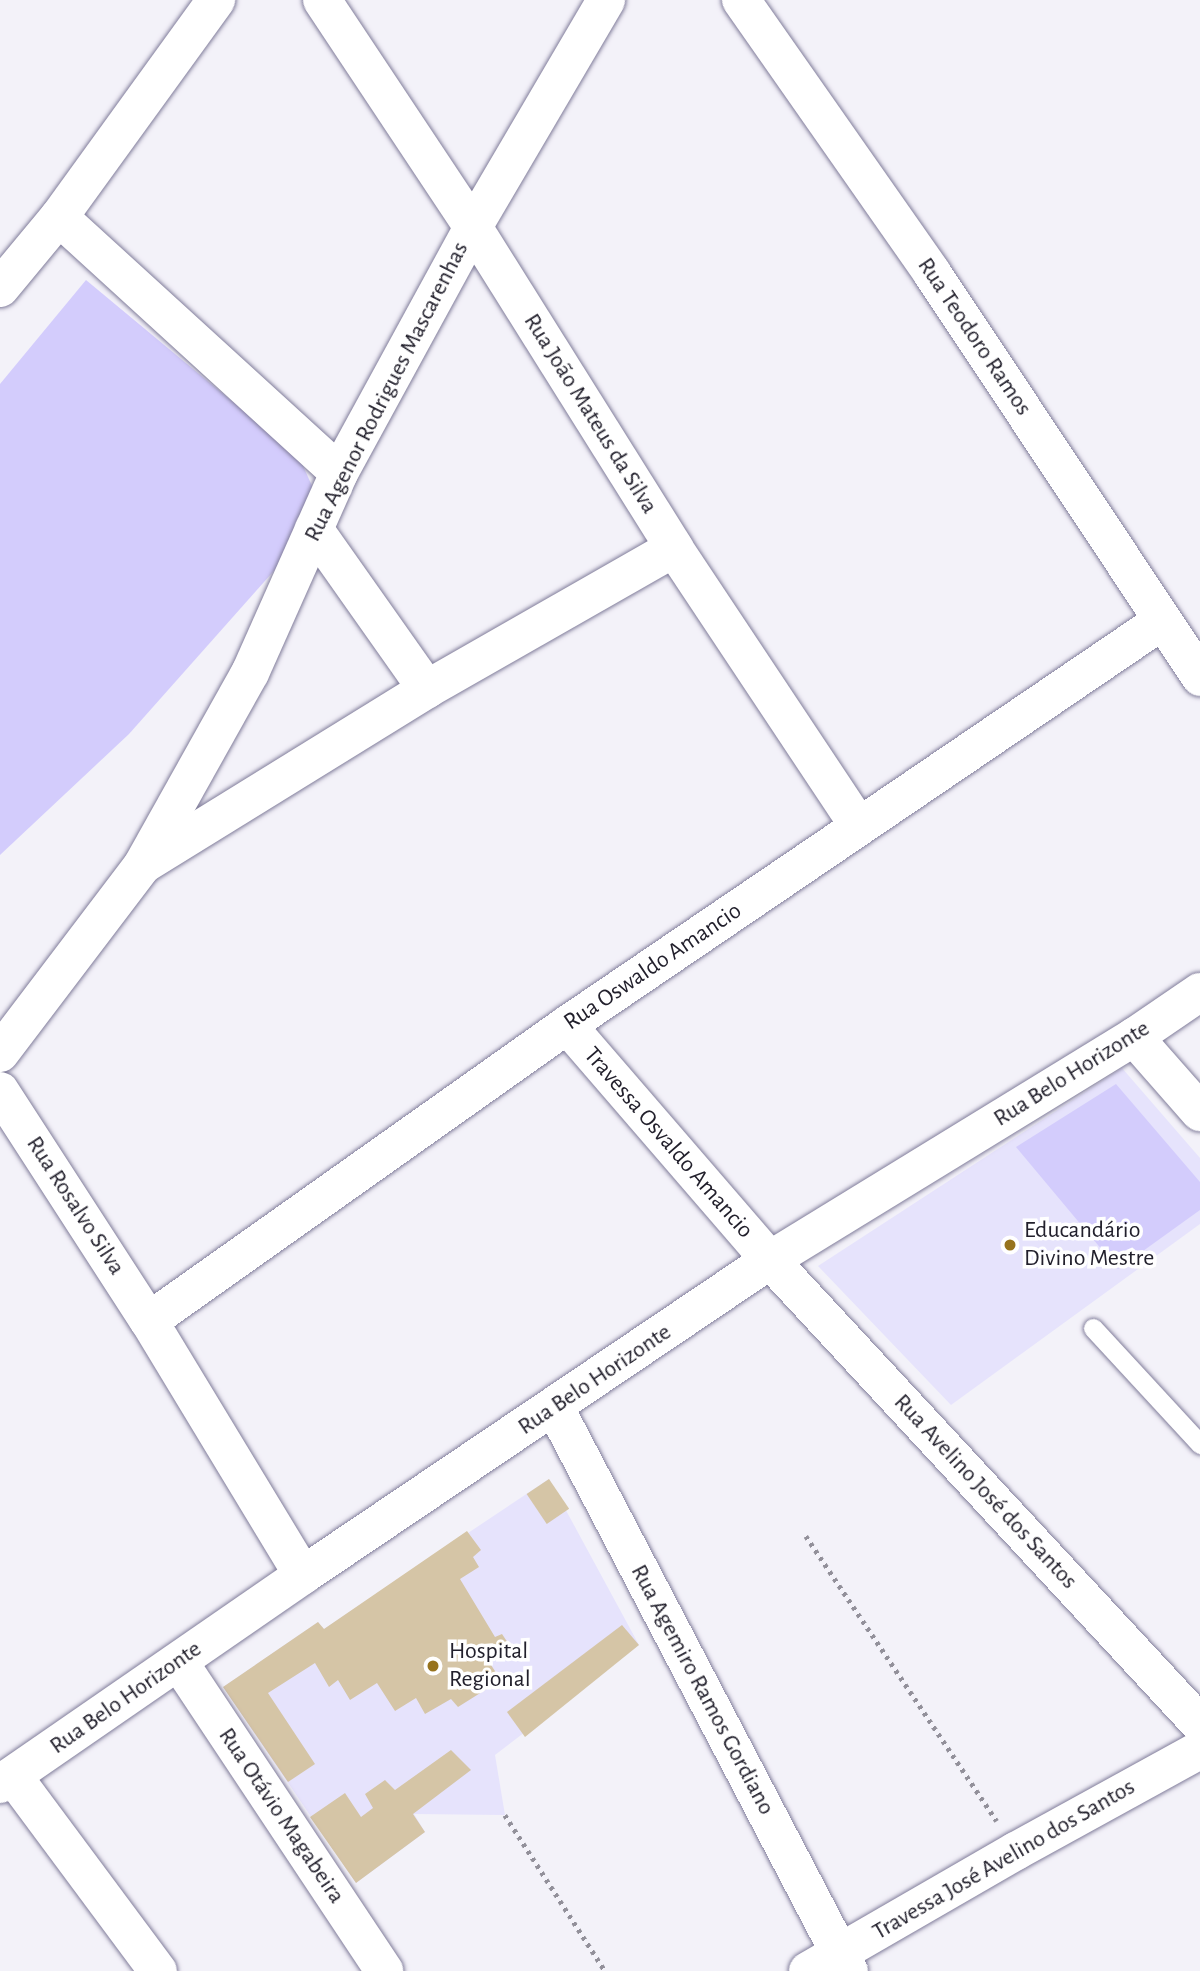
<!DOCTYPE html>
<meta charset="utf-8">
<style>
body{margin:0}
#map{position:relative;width:1200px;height:1971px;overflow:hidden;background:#f3f2f9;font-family:"Alegreya Sans",sans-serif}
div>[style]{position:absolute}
.built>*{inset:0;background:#e6e3fc}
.green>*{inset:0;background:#d3ccfc}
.building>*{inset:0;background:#d5c5a6;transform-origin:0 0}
.path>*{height:4.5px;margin-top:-2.25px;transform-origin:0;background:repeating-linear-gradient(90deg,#92909a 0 3.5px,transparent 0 8.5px)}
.roads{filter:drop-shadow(0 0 2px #807c9a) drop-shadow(0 0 2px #807c9a)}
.service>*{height:19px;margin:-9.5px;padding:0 9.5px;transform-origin:9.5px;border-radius:9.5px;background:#fff}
.minor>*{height:38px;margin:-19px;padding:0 19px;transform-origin:19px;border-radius:19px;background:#fff}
.dots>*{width:19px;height:19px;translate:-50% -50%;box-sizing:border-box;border:4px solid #fff;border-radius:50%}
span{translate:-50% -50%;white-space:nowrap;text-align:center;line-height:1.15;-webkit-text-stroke:7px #fff;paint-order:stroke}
.street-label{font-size:24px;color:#22202c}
.poi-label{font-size:24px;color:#22202c}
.left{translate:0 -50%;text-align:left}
</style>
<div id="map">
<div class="built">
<i style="clip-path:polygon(1122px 1068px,1200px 1158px,1200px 1224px,951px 1405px,818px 1266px)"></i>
<i style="clip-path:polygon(549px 1479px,639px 1645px,495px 1755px,505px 1815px,414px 1814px,425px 1832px,356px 1883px,223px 1687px,318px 1622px,324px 1629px)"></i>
</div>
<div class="green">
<i style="clip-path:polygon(86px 280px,299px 457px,313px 488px,288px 555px,129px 734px,0 855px,0 384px)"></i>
<i style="clip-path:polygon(1116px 1084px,1200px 1182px,1200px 1210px,1118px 1269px,1016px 1147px)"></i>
</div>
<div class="building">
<i style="left:549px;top:1479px;width:36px;height:27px;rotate:56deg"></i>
<i style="clip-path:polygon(467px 1531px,481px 1550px,473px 1557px,479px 1567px,460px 1579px,495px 1637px,502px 1634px,510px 1646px,487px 1659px,501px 1680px,458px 1707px,451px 1699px,425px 1714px,416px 1698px,395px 1711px,377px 1683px,350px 1700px,338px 1680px,329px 1687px,315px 1663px,268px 1693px,315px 1764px,288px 1782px,223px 1687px,318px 1622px,324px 1629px)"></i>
<i style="clip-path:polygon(622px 1625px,639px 1645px,525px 1737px,507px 1712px)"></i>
<i style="clip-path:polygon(451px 1750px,471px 1770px,413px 1814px,425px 1832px,356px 1883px,310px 1817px,345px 1793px,361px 1817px,373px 1808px,365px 1794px,385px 1780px,395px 1790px)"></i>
</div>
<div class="path">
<i style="left:806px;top:1536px;width:343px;rotate:56.2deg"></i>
<i style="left:505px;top:1815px;width:185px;rotate:57.3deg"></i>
</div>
<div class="roads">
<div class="service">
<i style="left:1093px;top:1328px;width:158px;rotate:47.3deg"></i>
</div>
<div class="minor">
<i style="left:322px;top:0;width:273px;rotate:56.4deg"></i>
<i style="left:473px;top:227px;width:379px;rotate:57.9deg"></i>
<i style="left:674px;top:548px;width:334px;rotate:56.4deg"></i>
<i style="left:741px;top:0;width:333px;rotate:55deg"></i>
<i style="left:932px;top:273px;width:485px;rotate:56.4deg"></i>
<i style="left:59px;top:217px;width:379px;rotate:42.4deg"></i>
<i style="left:0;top:288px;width:92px;rotate:-50.3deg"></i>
<i style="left:59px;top:217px;width:268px;rotate:-54.1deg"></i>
<i style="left:314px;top:529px;width:196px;rotate:54.8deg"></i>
<i style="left:144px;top:864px;width:333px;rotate:-31.7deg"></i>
<i style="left:427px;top:689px;width:284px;rotate:-29.7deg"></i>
<i style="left:567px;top:1025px;width:311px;rotate:49.2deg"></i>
<i style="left:770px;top:1260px;width:633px;rotate:47.18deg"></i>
<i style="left:1134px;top:1037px;width:100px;rotate:48.7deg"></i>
<i style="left:0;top:1053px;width:235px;rotate:-52.8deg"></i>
<i style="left:142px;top:866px;width:221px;rotate:-60.8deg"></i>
<i style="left:250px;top:673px;width:219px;rotate:-66deg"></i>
<i style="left:339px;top:473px;width:280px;rotate:-61.4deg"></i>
<i style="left:473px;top:227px;width:263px;rotate:-59.6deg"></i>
<i style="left:0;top:1091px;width:274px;rotate:57.1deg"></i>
<i style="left:149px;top:1321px;width:297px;rotate:58.8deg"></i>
<i style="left:149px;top:1321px;width:512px;rotate:-35.3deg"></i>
<i style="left:567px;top:1025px;width:719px;rotate:-34.18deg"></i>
<i style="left:555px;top:1408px;width:635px;rotate:62.43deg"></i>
<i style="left:179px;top:1662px;width:371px;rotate:56.4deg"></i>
<i style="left:13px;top:1776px;width:243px;rotate:53.4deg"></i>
<i style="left:0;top:1784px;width:368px;rotate:-34.6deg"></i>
<i style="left:303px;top:1575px;width:563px;rotate:-34deg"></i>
<i style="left:770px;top:1260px;width:427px;rotate:-31.5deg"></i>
<i style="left:1134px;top:1037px;width:80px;rotate:-34.3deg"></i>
<i style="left:808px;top:1971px;width:240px;rotate:-30deg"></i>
<i style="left:1016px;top:1851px;width:210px;rotate:-28.8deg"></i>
</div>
</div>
<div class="dots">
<i style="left:1010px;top:1245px;background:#97731d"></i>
<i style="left:433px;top:1666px;background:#97731d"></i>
</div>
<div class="street-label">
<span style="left:974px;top:337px;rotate:56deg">Rua Teodoro Ramos</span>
<span style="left:387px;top:392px;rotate:-63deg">Rua Agenor Rodrigues Mascarenhas</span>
<span style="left:590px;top:414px;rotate:58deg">Rua João Mateus da Silva</span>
<span style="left:653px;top:967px;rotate:-34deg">Rua Oswaldo Amancio</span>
<span style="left:1072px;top:1074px;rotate:-32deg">Rua Belo Horizonte</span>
<span style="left:668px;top:1143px;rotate:49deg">Travessa Osvaldo Amancio</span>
<span style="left:75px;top:1206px;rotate:57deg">Rua Rosalvo Silva</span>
<span style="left:595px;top:1380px;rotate:-34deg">Rua Belo Horizonte</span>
<span style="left:985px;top:1492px;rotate:47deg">Rua Avelino José dos Santos</span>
<span style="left:702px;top:1690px;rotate:62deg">Rua Agemiro Ramos Gordiano</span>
<span style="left:126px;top:1698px;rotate:-35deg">Rua Belo Horizonte</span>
<span style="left:281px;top:1816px;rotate:56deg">Rua Otávio Magabeira</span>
<span style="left:1004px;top:1860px;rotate:-30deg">Travessa José Avelino dos Santos</span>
</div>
<div class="poi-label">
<span class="left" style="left:1024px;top:1245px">Educandário<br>Divino Mestre</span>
<span class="left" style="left:449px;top:1666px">Hospital<br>Regional</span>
</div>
</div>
